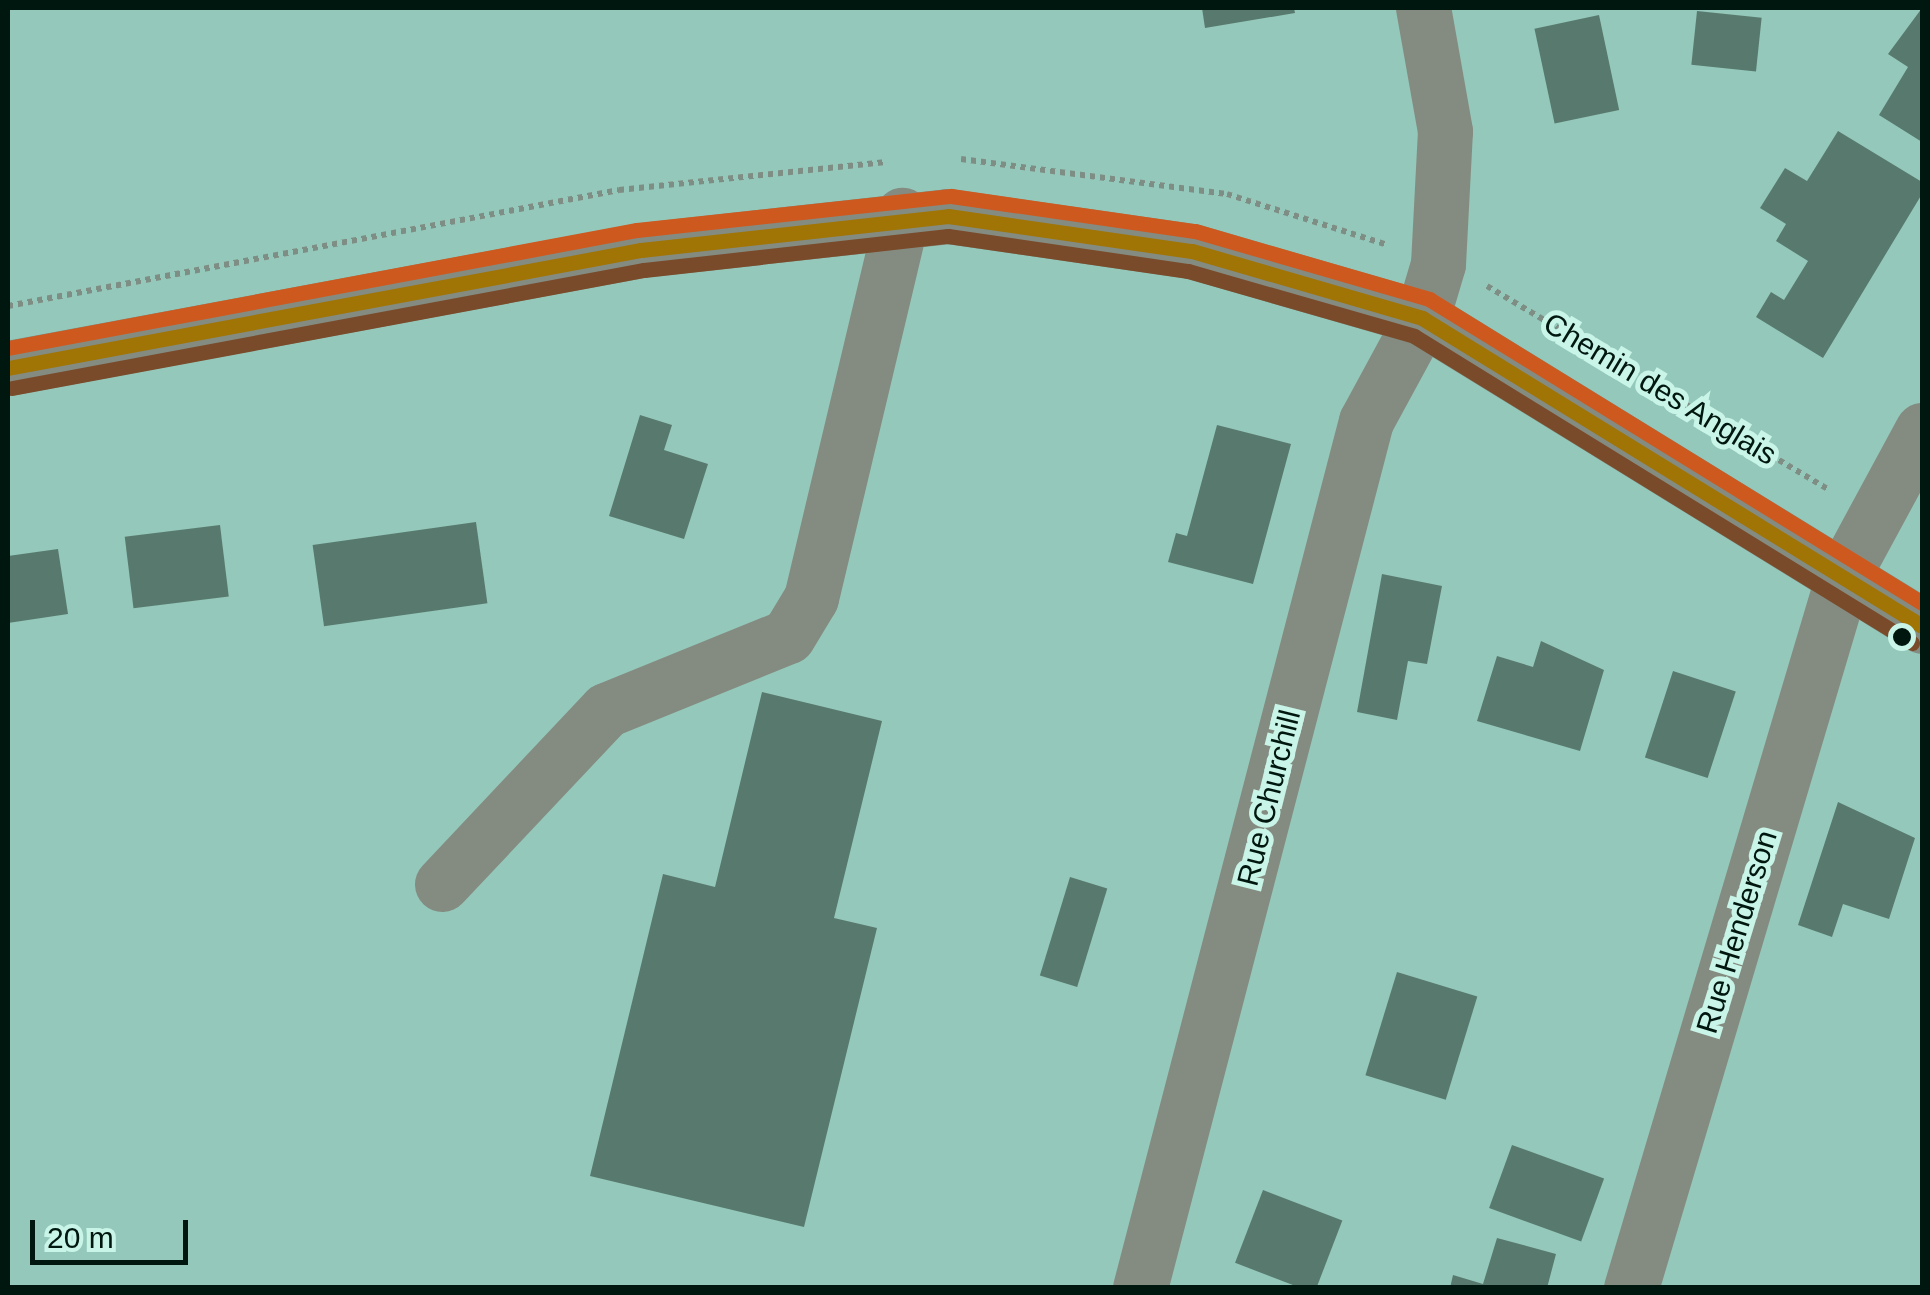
<!DOCTYPE html>
<style>
body{margin:0}
#map{position:relative;width:1930px;height:1295px;overflow:hidden;background:#94c8ba;font-family:Arial,sans-serif}
div>[style]{position:absolute}
.building>*{inset:0;background:#587a6e;transform-origin:0 0}
.path>*{height:6px;margin-top:-3px;transform-origin:0;background:repeating-linear-gradient(90deg,#7e8e84 0 5px,transparent 0 10px)}
.minor>*{height:55px;margin:-27.5px;padding:0 27.5px;transform-origin:27.5px;border-radius:27.5px;background:#848c81}
.bus-1>*{height:15px;margin:-7.5px;padding:0 7.5px;transform-origin:7.5px;border-radius:7.5px;background:#a17406}
.bus-2>*{height:15px;margin:-7.5px;padding:0 7.5px;transform-origin:7.5px;border-radius:7.5px;background:#7a4b2a}
.bus-3>*{height:15px;margin:-7.5px;padding:0 7.5px;transform-origin:7.5px;border-radius:7.5px;background:#ce591f}
.dots>*{width:28px;height:28px;translate:-50% -50%;box-sizing:border-box;border:5px solid #c8f5e7;border-radius:50%}
span{translate:-50% -50%;white-space:nowrap;text-align:center;line-height:1.15;-webkit-text-stroke:10px #c8f5e7;paint-order:stroke}
.street-label{font-size:30px;color:#001710}
.frame{position:absolute;inset:0;border:10px solid #001710;pointer-events:none}
.scale{position:absolute;left:30px;top:1220px;width:158px;height:45px;box-sizing:border-box;border:5px solid #001710;border-top:0;padding-left:12px;font-size:30px;line-height:35px;white-space:nowrap;color:#001710;-webkit-text-stroke:8px #c8f5e7;paint-order:stroke}
</style>
<div id="map">
<div class="building">
<i style="clip-path:polygon(1202px 8px,1294px 8px,1295px 13px,1205px 28px)"></i>
<i style="clip-path:polygon(1922px 8px,1922px 142px,1879px 115px,1908px 67px,1888px 54px)"></i>
<i style="left:1697px;top:11px;width:65px;height:54px;rotate:6deg"></i>
<i style="left:1599px;top:15px;width:97px;height:66px;rotate:78deg"></i>
<i style="clip-path:polygon(1838px 131px,1922px 182px,1922px 194px,1823px 358px,1756px 317px,1771px 292px,1784px 300px,1808px 261px,1776px 241px,1786px 224px,1760px 208px,1785px 168px,1807px 181px)"></i>
<i style="clip-path:polygon(640px 415px,672px 425px,664px 450px,708px 464px,684px 539px,609px 516px)"></i>
<i style="clip-path:polygon(1217px 425px,1291px 444px,1253px 584px,1168px 562px,1176px 533px,1187px 536px)"></i>
<i style="left:476px;top:522px;width:82px;height:165px;rotate:82deg"></i>
<i style="left:220px;top:525px;width:72px;height:96px;rotate:83deg"></i>
<i style="clip-path:polygon(58px 549px,68px 614px,8px 623px,8px 556px)"></i>
<i style="clip-path:polygon(1382px 574px,1442px 586px,1427px 664px,1408px 661px,1397px 720px,1357px 712px)"></i>
<i style="clip-path:polygon(1541px 641px,1604px 670px,1580px 751px,1477px 721px,1497px 656px,1533px 667px)"></i>
<i style="left:1673px;top:671px;width:66px;height:91px;rotate:18deg"></i>
<i style="clip-path:polygon(762px 692px,882px 721px,834px 918px,877px 928px,804px 1227px,590px 1176px,663px 874px,715px 887px)"></i>
<i style="clip-path:polygon(1838px 802px,1915px 838px,1889px 919px,1843px 904px,1832px 937px,1798px 925px)"></i>
<i style="left:1070px;top:877px;width:39px;height:103px;rotate:17deg"></i>
<i style="left:1397px;top:972px;width:84px;height:108px;rotate:17deg"></i>
<i style="left:1512px;top:1145px;width:98px;height:67px;rotate:20deg"></i>
<i style="left:1263px;top:1190px;width:85px;height:78px;rotate:21deg"></i>
<i style="clip-path:polygon(1497px 1238px,1556px 1254px,1547px 1288px,1450px 1288px,1453px 1275px,1483px 1284px)"></i>
</div>
<div class="path">
<i style="left:961px;top:159px;width:268px;rotate:7.5deg"></i>
<i style="left:1227px;top:194px;width:169px;rotate:17.6deg"></i>
<i style="left:1487px;top:286px;width:398px;rotate:30.8deg"></i>
<i style="left:8px;top:306px;width:622px;rotate:-10.75deg"></i>
<i style="left:619px;top:190px;width:266px;rotate:-6deg"></i>
</div>
<div class="minor">
<i style="left:8px;top:368px;width:644px;rotate:-10.56deg"></i>
<i style="left:641px;top:250px;width:309px;rotate:-6.3deg"></i>
<i style="left:948px;top:216px;width:246px;rotate:8.2deg"></i>
<i style="left:1192px;top:251px;width:240px;rotate:16.2deg"></i>
<i style="left:1422px;top:318px;width:587px;rotate:31.63deg"></i>
<i style="left:442px;top:884px;width:239px;rotate:-46.7deg"></i>
<i style="left:606px;top:710px;width:196px;rotate:-22.1deg"></i>
<i style="left:788px;top:636px;width:44px;rotate:-58.8deg"></i>
<i style="left:811px;top:598px;width:394px;rotate:-76.6deg"></i>
<i style="left:1140px;top:1288px;width:896px;rotate:-75.39deg"></i>
<i style="left:1366px;top:421px;width:117px;rotate:-61.5deg"></i>
<i style="left:1422px;top:318px;width:56px;rotate:-73.5deg"></i>
<i style="left:1438px;top:264px;width:133px;rotate:-87deg"></i>
<i style="left:1445px;top:131px;width:125px;rotate:-100.1deg"></i>
<i style="left:1631px;top:1288px;width:743px;rotate:-73.42deg"></i>
<i style="left:1843px;top:576px;width:166px;rotate:-61.6deg"></i>
</div>
<div class="bus-1">
<i style="left:8px;top:368px;width:644px;rotate:-10.56deg"></i>
<i style="left:641px;top:250px;width:309px;rotate:-6.3deg"></i>
<i style="left:948px;top:216px;width:246px;rotate:8.2deg"></i>
<i style="left:1192px;top:251px;width:240px;rotate:16.2deg"></i>
<i style="left:1422px;top:318px;width:587px;rotate:31.63deg"></i>
</div>
<div class="bus-2">
<i style="left:12px;top:388px;width:643px;rotate:-10.58deg"></i>
<i style="left:644px;top:270px;width:306px;rotate:-6.4deg"></i>
<i style="left:948px;top:236px;width:243px;rotate:8.3deg"></i>
<i style="left:1188px;top:271px;width:235px;rotate:16deg"></i>
<i style="left:1414px;top:336px;width:585px;rotate:31.65deg"></i>
</div>
<div class="bus-3">
<i style="left:8px;top:348px;width:640px;rotate:-10.63deg"></i>
<i style="left:637px;top:230px;width:316px;rotate:-6.2deg"></i>
<i style="left:951px;top:196px;width:246px;rotate:8.2deg"></i>
<i style="left:1195px;top:231px;width:244px;rotate:16.2deg"></i>
<i style="left:1429px;top:299px;width:579px;rotate:31.66deg"></i>
</div>
<div class="dots">
<i style="left:1902px;top:637px;background:#001710"></i>
</div>
<div class="street-label">
<span style="left:1660px;top:389px;rotate:31deg">Chemin des Anglais</span>
<span style="left:1269px;top:798px;rotate:-76deg">Rue Churchill</span>
<span style="left:1737px;top:932px;rotate:-73deg">Rue Henderson</span>
</div>
<div class="frame"></div>
<div class="scale">20 m</div>
</div>
